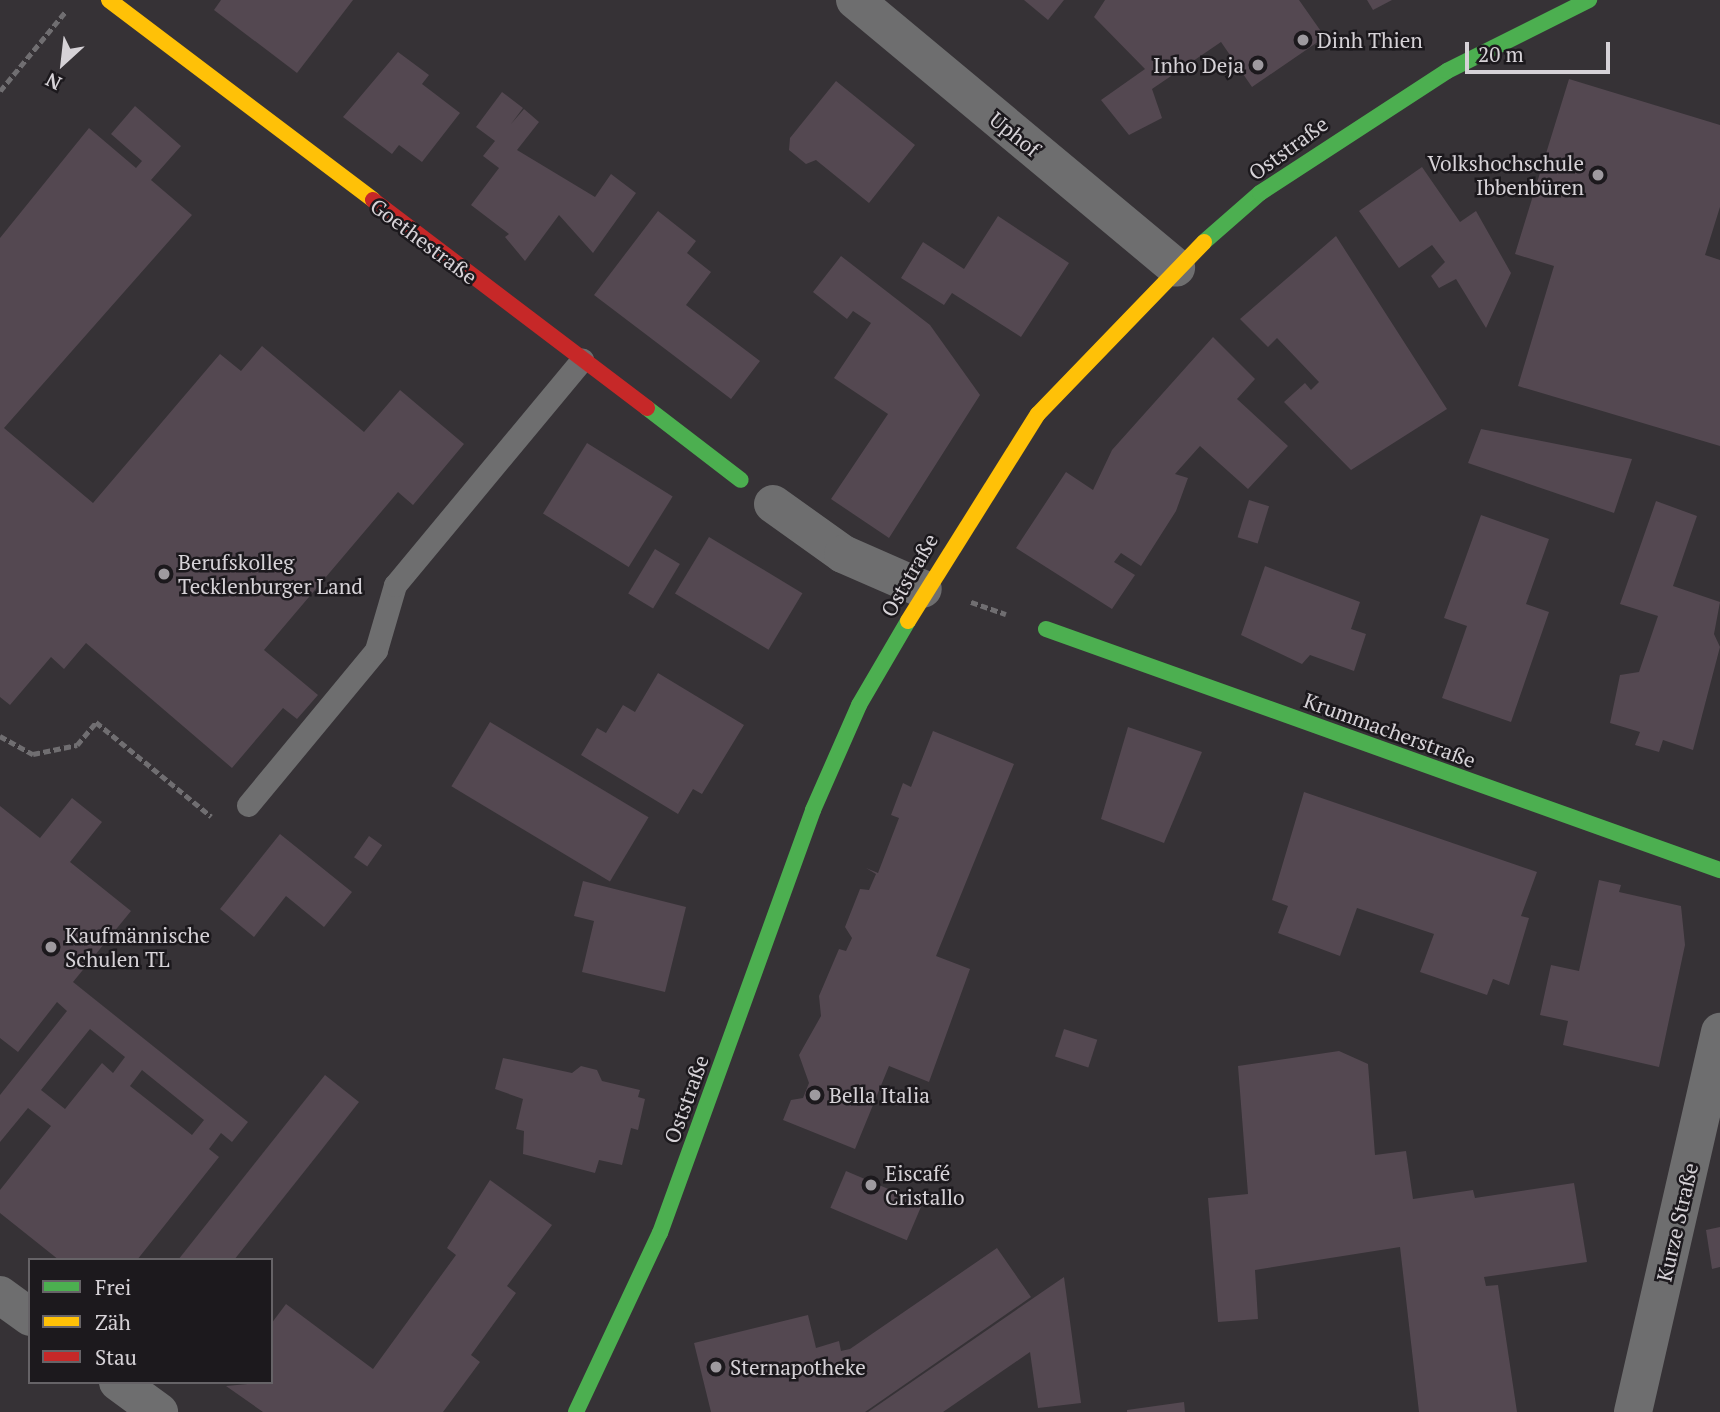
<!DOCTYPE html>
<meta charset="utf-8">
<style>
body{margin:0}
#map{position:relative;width:1720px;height:1412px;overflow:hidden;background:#363236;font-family:"PT Serif",serif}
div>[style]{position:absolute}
.building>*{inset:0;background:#544851;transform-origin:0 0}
.path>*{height:4.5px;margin-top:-2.25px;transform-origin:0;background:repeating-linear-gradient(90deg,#706e71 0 7px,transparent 0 10.5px)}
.lane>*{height:23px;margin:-11.5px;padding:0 11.5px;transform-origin:11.5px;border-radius:11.5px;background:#6e6e6f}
.street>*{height:38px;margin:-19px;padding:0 19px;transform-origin:19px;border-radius:19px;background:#6e6e6f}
.fast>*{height:16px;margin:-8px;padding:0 8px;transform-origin:8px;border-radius:8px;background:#4caf50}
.slow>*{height:16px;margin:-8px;padding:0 8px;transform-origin:8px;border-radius:8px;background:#ffc107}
.jam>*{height:16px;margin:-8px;padding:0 8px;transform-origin:8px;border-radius:8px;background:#c62828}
.dots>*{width:19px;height:19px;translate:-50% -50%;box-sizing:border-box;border:4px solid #1c191d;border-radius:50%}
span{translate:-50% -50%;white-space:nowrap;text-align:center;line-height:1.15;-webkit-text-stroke:5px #1c191d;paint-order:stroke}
.poi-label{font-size:21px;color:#d6d2d7}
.left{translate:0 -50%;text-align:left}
.right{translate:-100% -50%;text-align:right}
.street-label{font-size:21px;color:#d6d2d7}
.legend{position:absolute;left:28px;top:1258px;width:245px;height:126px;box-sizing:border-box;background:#1c191d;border:2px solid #666367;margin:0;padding:9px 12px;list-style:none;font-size:21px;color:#d6d2d7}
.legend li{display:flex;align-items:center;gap:14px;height:35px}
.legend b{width:35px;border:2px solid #666367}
.north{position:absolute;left:28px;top:28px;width:70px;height:70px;-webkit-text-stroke:5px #1c191d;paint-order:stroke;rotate:207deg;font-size:19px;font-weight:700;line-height:28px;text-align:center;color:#d6d2d7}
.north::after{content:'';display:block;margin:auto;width:24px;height:32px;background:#d6d2d7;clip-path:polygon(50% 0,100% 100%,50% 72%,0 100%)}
.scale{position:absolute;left:1465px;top:42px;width:145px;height:32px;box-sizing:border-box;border:4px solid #d6d2d7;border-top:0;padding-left:9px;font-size:21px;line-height:24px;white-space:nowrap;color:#d6d2d7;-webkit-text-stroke:5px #1c191d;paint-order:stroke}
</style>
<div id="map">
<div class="building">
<i style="clip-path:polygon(221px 0,353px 0,297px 73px,214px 10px)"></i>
<i style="clip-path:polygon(1024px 0,1064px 0,1048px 20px)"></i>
<i style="clip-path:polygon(1105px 0,1299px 0,1325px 37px,1252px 87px,1221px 42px,1152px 89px,1162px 118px,1129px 135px,1101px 100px,1145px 69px,1094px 17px)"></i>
<i style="clip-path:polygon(1367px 0,1392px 0,1373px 10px)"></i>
<i style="clip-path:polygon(398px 52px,429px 75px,422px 84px,460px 113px,422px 162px,399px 145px,392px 154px,343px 117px)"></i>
<i style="clip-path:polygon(1569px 79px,1720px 125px,1720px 207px,1705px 255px,1720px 260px,1720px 446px,1518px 386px,1554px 266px,1515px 254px)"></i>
<i style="clip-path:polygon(836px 81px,915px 145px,869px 203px,816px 160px,806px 164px,789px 150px,790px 138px)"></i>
<i style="clip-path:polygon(502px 92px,523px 108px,511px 124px,524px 109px,539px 122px,517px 150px,595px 197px,611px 174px,636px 193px,593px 253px,559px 215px,525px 261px,505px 237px,509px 234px,471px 205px,499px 168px,483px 156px,495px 141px,476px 127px)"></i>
<i style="clip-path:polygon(135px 106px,181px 146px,151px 180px,192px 215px,4px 428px,93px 503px,220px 354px,241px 371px,262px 346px,364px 432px,400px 390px,464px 444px,413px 505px,398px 492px,264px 650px,318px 695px,297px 719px,283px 708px,232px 768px,86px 643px,64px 669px,51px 657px,10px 705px,0 697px,0 238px,89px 128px,136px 168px,142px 161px,111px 134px)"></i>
<i style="clip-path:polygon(1422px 167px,1460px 222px,1476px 211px,1511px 273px,1486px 328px,1456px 279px,1439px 288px,1431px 276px,1445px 262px,1432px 245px,1399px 268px,1359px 211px)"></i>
<i style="clip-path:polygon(658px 211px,696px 241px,687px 253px,711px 272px,686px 305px,760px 361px,731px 399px,594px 295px)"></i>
<i style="clip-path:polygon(998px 216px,1069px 263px,1021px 337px,952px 293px,944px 305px,901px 278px,923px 242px,964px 269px)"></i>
<i style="clip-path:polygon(1336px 236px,1447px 409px,1351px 470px,1284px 402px,1305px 383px,1311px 390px,1319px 382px,1277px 338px,1268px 347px,1240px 319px)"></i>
<i style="clip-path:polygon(841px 256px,930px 325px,980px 395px,889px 538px,831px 499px,888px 414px,834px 378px,871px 323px,853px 311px,847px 319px,813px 292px)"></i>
<i style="clip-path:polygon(1213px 337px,1255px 379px,1237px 399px,1288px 446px,1248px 489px,1200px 446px,1175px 474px,1188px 478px,1176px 511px,1141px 566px,1121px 553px,1114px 562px,1135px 575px,1112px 609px,1016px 548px,1066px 472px,1093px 490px,1112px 450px)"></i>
<i style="clip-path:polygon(1481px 429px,1632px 459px,1614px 513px,1468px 463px)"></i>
<i style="left:587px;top:443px;width:101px;height:83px;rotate:32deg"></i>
<i style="left:1249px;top:500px;width:21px;height:39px;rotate:17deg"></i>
<i style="clip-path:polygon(1656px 501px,1697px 516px,1673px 586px,1720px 602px,1714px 634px,1720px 647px,1693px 750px,1663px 740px,1659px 752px,1635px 745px,1640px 732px,1610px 723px,1620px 675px,1639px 672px,1658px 616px,1620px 604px)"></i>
<i style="clip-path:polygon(1481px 515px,1549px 539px,1526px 604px,1549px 612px,1511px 722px,1442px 698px,1467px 626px,1444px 618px)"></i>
<i style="left:709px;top:537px;width:109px;height:66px;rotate:31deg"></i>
<i style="left:655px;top:549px;width:29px;height:52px;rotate:31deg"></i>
<i style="clip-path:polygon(1265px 566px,1360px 602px,1351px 629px,1366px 634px,1354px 671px,1310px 655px,1302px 664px,1241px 635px)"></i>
<i style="clip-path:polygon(658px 673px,744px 725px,702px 794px,693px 789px,678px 814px,581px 755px,597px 728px,606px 733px,623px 705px,635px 712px)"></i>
<i style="left:490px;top:722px;width:185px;height:75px;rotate:31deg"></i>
<i style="clip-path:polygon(1128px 727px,1202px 752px,1164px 843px,1101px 819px)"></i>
<i style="clip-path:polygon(933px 731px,1014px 764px,936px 956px,970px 969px,929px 1082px,889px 1066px,855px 1149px,783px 1120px,791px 1100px,803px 1098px,809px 1083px,799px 1055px,821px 1016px,819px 996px,839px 949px,846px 951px,852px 938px,845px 927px,860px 889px,869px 890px,876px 874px,866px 868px,878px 873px,899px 818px,891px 815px,903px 783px,911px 787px)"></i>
<i style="clip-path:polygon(1304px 792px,1537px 872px,1521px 916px,1529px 918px,1509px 985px,1493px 979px,1487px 995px,1420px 972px,1434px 934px,1357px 908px,1340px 956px,1278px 933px,1288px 906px,1272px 900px)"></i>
<i style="clip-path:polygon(evenodd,72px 798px,102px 822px,70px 862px,131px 911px,73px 982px,248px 1122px,232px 1142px,221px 1133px,209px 1149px,219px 1157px,137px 1260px,59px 1260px,0 1213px,0 1190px,51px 1126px,28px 1108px,0 1142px,0 1095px,67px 1011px,57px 1002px,18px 1052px,0 1038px,0 806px,40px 838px,72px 798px,90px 1029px,125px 1057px,113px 1073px,102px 1063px,65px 1109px,41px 1090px,90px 1029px,72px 798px,142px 1070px,204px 1120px,192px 1135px,130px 1086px,142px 1070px)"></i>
<i style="clip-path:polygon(280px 834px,352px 892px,324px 927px,286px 896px,254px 937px,220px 909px)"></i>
<i style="left:369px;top:836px;width:16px;height:26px;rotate:35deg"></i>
<i style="clip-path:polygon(1599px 880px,1621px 885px,1619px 892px,1681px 906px,1685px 945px,1659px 1067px,1563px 1045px,1568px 1021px,1540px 1015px,1551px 965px,1579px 971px)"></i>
<i style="clip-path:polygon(583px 881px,686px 907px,665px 992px,582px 972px,594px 921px,574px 916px)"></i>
<i style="left:1064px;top:1029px;width:35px;height:29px;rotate:18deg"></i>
<i style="clip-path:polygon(1339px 1051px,1368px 1064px,1375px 1155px,1406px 1151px,1413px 1199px,1473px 1190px,1475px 1198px,1574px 1183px,1587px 1262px,1484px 1277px,1486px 1286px,1498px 1285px,1517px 1412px,1419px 1412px,1400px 1247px,1255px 1270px,1258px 1319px,1218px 1322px,1208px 1198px,1248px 1194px,1238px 1066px)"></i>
<i style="clip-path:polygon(503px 1058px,572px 1073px,581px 1066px,597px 1070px,602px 1081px,640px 1090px,638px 1097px,645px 1099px,638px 1130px,631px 1128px,622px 1165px,599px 1160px,595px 1173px,523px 1154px,524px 1131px,516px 1129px,523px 1099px,495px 1089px)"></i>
<i style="clip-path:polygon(325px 1075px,359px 1102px,319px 1153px,234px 1260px,178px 1260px)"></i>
<i style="left:846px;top:1171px;width:83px;height:40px;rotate:23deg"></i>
<i style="clip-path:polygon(490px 1180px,552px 1225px,507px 1286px,516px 1293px,471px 1355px,480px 1362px,443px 1412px,263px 1412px,226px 1386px,271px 1382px,271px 1324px,286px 1304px,373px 1369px,456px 1255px,447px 1248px)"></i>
<i style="clip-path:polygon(1720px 1227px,1720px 1267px,1712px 1269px,1706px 1230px)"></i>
<i style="clip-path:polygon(997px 1248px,1031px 1297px,865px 1412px,711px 1412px,694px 1343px,808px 1315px,816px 1348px,839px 1341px,841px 1351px,850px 1349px)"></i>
<i style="clip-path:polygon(1064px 1277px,1081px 1403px,1038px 1408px,1030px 1352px,943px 1412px,868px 1412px)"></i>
<i style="clip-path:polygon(1184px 1402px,1185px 1412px,1127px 1412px,1127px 1410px)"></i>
</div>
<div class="path">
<i style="left:0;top:91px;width:104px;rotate:-50.5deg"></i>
<i style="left:971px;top:602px;width:37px;rotate:19deg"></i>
<i style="left:0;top:736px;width:38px;rotate:29deg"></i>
<i style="left:33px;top:754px;width:45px;rotate:-11.6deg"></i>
<i style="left:77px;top:745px;width:30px;rotate:-50deg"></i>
<i style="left:96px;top:722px;width:149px;rotate:39.3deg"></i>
</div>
<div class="lane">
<i style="left:248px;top:805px;width:201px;rotate:-50.4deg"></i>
<i style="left:376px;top:650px;width:68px;rotate:-73.7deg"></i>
<i style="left:395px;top:585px;width:293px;rotate:-50.3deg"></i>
</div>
<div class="street">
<i style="left:855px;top:0;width:418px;rotate:39.8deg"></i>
<i style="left:773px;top:504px;width:86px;rotate:35.5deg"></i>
<i style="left:843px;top:554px;width:87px;rotate:23.6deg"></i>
<i style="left:0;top:1295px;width:37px;rotate:36deg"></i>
<i style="left:118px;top:1382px;width:51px;rotate:36.2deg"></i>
<i style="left:1633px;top:1412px;width:390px;rotate:-77.1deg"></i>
</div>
<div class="fast">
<i style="left:1204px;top:242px;width:74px;rotate:-41.2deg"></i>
<i style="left:1260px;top:193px;width:223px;rotate:-33.1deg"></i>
<i style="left:1447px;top:71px;width:159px;rotate:-26.6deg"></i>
<i style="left:647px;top:408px;width:118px;rotate:37.5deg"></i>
<i style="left:1046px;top:629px;width:716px;rotate:19.68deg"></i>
<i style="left:576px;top:1412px;width:198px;rotate:-64.9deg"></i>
<i style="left:660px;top:1233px;width:450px;rotate:-70.1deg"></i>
<i style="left:813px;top:810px;width:115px;rotate:-66.3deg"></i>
<i style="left:859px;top:705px;width:97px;rotate:-59.7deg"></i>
</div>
<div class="slow">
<i style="left:109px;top:0;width:331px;rotate:37.1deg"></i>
<i style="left:908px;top:621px;width:244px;rotate:-57.9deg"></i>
<i style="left:1038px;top:414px;width:239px;rotate:-46deg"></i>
</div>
<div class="jam">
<i style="left:373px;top:200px;width:344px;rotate:37.2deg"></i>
</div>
<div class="dots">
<i style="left:1303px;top:40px;background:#9e9a9f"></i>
<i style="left:1258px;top:65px;background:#9e9a9f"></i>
<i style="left:1598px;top:175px;background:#9e9a9f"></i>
<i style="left:164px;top:574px;background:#9e9a9f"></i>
<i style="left:51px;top:947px;background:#9e9a9f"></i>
<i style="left:815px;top:1095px;background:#9e9a9f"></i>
<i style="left:871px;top:1185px;background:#9e9a9f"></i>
<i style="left:716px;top:1367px;background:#9e9a9f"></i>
</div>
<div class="poi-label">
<span class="left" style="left:1317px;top:40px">Dinh Thien</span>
<span class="right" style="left:1244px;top:65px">Inho Deja</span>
<span class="right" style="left:1584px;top:175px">Volkshochschule<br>Ibbenbüren</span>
<span class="left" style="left:178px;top:574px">Berufskolleg<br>Tecklenburger Land</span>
<span class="left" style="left:65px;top:947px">Kaufmännische<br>Schulen TL</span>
<span class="left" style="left:829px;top:1095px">Bella Italia</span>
<span class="left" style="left:885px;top:1185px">Eiscafé<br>Cristallo</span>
<span class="left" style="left:730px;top:1367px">Sternapotheke</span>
</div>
<div class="street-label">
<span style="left:1015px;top:134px;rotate:39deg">Uphof</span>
<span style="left:1288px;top:148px;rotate:-36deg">Oststraße</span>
<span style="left:424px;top:241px;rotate:37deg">Goethestraße</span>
<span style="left:909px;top:575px;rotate:-60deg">Oststraße</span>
<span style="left:1390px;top:730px;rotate:20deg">Krummacherstraße</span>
<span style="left:686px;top:1099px;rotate:-70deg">Oststraße</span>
<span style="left:1677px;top:1222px;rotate:-77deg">Kurze Straße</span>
</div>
<ul class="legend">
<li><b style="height:9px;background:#4caf50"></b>Frei</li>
<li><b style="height:9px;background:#ffc107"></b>Zäh</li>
<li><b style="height:9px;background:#c62828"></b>Stau</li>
</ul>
<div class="north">N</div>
<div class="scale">20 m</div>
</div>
